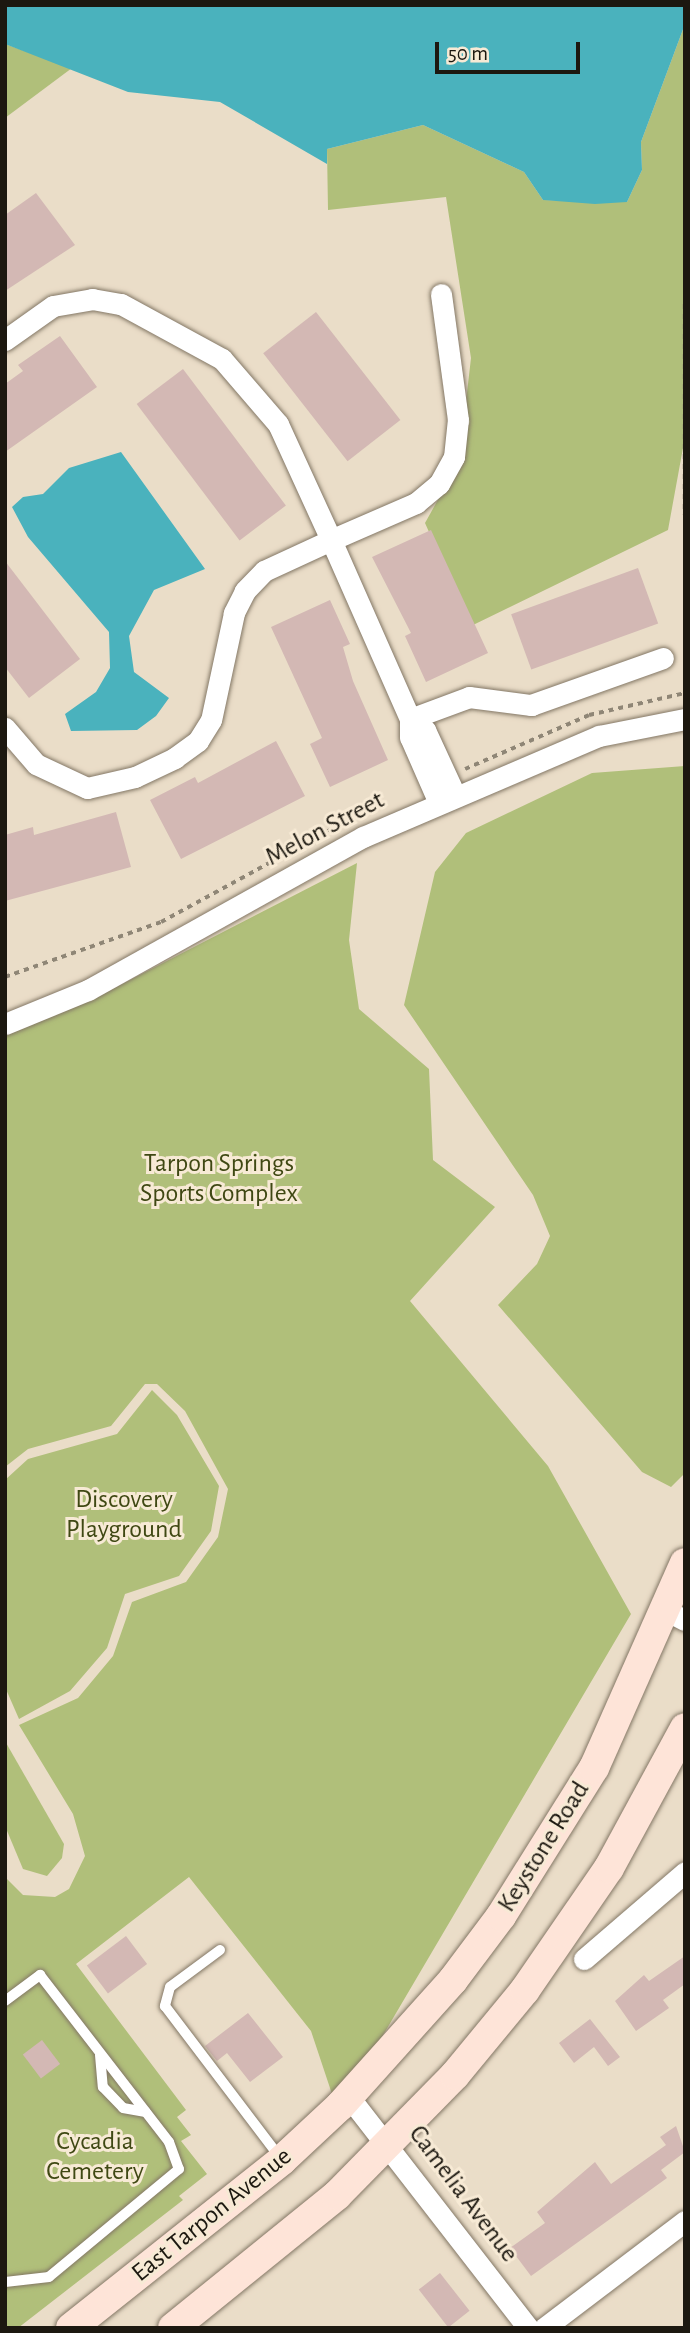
<!DOCTYPE html>
<style>
body{margin:0}
#map{position:relative;width:690px;height:2333px;overflow:hidden;background:#eaddc8;font-family:"Alegreya Sans",sans-serif}
div>[style]{position:absolute}
.green>*{inset:0;background:#b0bf7a}
.water>*{inset:0;background:#4ab2bd}
.building>*{inset:0;background:#d3b8b4;transform-origin:0 0}
.path>*{height:3.5px;margin-top:-1.75px;transform-origin:0;background:repeating-linear-gradient(90deg,#8f8676 0 5px,transparent 0 10px)}
.roads{filter:drop-shadow(0 0 2px #837765) drop-shadow(0 0 2px #837765)}
.lane>*{height:10px;margin:-5px;padding:0 5px;transform-origin:5px;border-radius:5px;background:#fff}
.street>*{height:21px;margin:-10.5px;padding:0 10.5px;transform-origin:10.5px;border-radius:10.5px;background:#fff}
.secondary>*{height:30px;margin:-15px;padding:0 15px;transform-origin:15px;border-radius:15px;background:#fee4d8}
span{translate:-50% -50%;white-space:nowrap;text-align:center;line-height:1.15;-webkit-text-stroke:6px #f7ead5;paint-order:stroke}
.street-label{font-size:26px;color:#1c1810}
.park-label{font-size:26px;color:#3f4813}
.frame{position:absolute;inset:0;border:7px solid #1c1810;pointer-events:none}
.scale{position:absolute;left:435px;top:42px;width:145px;height:32px;box-sizing:border-box;border:4px solid #1c1810;border-top:0;padding-left:9px;font-size:21px;line-height:24px;white-space:nowrap;color:#1c1810;-webkit-text-stroke:5px #f7ead5;paint-order:stroke}
</style>
<div id="map">
<div class="green">
<i style="clip-path:polygon(685px 24px,685px 437px,668px 530px,471px 626px,425px 523px,459px 462px,471px 358px,446px 197px,328px 210px,327px 149px,423px 125px,524px 172px,543px 200px,627px 202px,642px 170px,641px 142px)"></i>
<i style="clip-path:polygon(5px 44px,72px 68px,5px 118px)"></i>
<i style="clip-path:polygon(685px 766px,685px 1473px,671px 1487px,642px 1472px,498px 1305px,537px 1264px,550px 1236px,533px 1195px,404px 1005px,435px 872px,466px 833px,592px 773px)"></i>
<i style="clip-path:polygon(357px 863px,349px 940px,359px 1009px,429px 1069px,433px 1160px,495px 1207px,410px 1301px,548px 1466px,631px 1614px,369px 2059px,333px 2097px,311px 2031px,189px 1877px,76px 1964px,186px 2110px,177px 2117px,191px 2135px,181px 2141px,207px 2174px,179px 2196px,183px 2200px,18px 2328px,5px 2328px,5px 1877px,23px 1895px,55px 1897px,69px 1889px,85px 1856px,73px 1814px,19px 1725px,78px 1698px,113px 1656px,132px 1602px,186px 1582px,218px 1537px,228px 1489px,185px 1411px,157px 1384px,145px 1384px,111px 1426px,28px 1449px,5px 1467px,5px 1036px,93px 999px)"></i>
<i style="clip-path:polygon(152px 1390px,177px 1415px,219px 1486px,211px 1531px,179px 1576px,125px 1594px,107px 1648px,70px 1691px,19px 1719px,5px 1687px,5px 1480px,28px 1459px,117px 1434px)"></i>
<i style="clip-path:polygon(5px 1741px,64px 1844px,62px 1858px,47px 1876px,23px 1869px,5px 1826px)"></i>
</div>
<div class="water">
<i style="clip-path:polygon(5px 5px,685px 5px,685px 24px,641px 142px,642px 170px,627px 202px,595px 204px,543px 200px,524px 172px,423px 125px,327px 149px,327px 164px,220px 102px,128px 92px,5px 44px)"></i>
<i style="clip-path:polygon(121px 452px,205px 569px,154px 590px,129px 636px,134px 672px,169px 698px,156px 716px,137px 730px,71px 731px,65px 714px,96px 692px,110px 668px,109px 632px,28px 537px,12px 507px,23px 497px,43px 494px,69px 468px)"></i>
</div>
<div class="building">
<i style="clip-path:polygon(36px 193px,75px 245px,5px 291px,5px 215px)"></i>
<i style="left:316px;top:312px;width:137px;height:67px;rotate:52deg"></i>
<i style="clip-path:polygon(60px 336px,97px 387px,5px 452px,5px 384px,23px 371px,18px 365px)"></i>
<i style="left:183px;top:369px;width:171px;height:58px;rotate:53deg"></i>
<i style="clip-path:polygon(431px 530px,488px 653px,426px 682px,405px 636px,411px 633px,372px 557px)"></i>
<i style="clip-path:polygon(5px 561px,80px 659px,29px 698px,5px 667px)"></i>
<i style="left:638px;top:568px;width:59px;height:135px;rotate:70deg"></i>
<i style="clip-path:polygon(330px 600px,350px 644px,343px 647px,353px 681px,388px 760px,330px 787px,310px 744px,322px 738px,271px 627px)"></i>
<i style="clip-path:polygon(276px 741px,305px 796px,181px 859px,150px 800px,195px 777px,198px 783px)"></i>
<i style="clip-path:polygon(116px 812px,131px 867px,5px 901px,5px 835px,33px 827px,34px 835px)"></i>
<i style="left:126px;top:1936px;width:35px;height:49px;rotate:53deg"></i>
<i style="clip-path:polygon(685px 1956px,685px 1984px,663px 2000px,669px 2008px,636px 2031px,615px 2001px,644px 1975px,649px 1981px)"></i>
<i style="clip-path:polygon(248px 2013px,283px 2057px,250px 2082px,227px 2053px,217px 2061px,205px 2046px)"></i>
<i style="clip-path:polygon(590px 2019px,620px 2057px,608px 2066px,594px 2047px,574px 2063px,559px 2043px)"></i>
<i style="left:42px;top:2040px;width:30px;height:24px;rotate:53deg"></i>
<i style="clip-path:polygon(676px 2126px,685px 2152px,661px 2170px,667px 2178px,531px 2276px,510px 2248px,545px 2223px,537px 2212px,595px 2162px,611px 2184px,666px 2145px,660px 2137px)"></i>
<i style="left:440px;top:2273px;width:48px;height:27px;rotate:52deg"></i>
</div>
<div class="path">
<i style="left:685px;top:304px;width:211px;rotate:90deg"></i>
<i style="left:465px;top:769px;width:135px;rotate:-23.5deg"></i>
<i style="left:589px;top:715px;width:98px;rotate:-12.9deg"></i>
<i style="left:5px;top:977px;width:165px;rotate:-19.4deg"></i>
<i style="left:161px;top:922px;width:211px;rotate:-28.6deg"></i>
</div>
<div class="roads">
<div class="lane">
<i style="left:220px;top:1950px;width:62px;rotate:143.5deg"></i>
<i style="left:170px;top:1987px;width:20px;rotate:105deg"></i>
<i style="left:165px;top:2006px;width:193px;rotate:52.8deg"></i>
<i style="left:5px;top:2001px;width:44px;rotate:-36.6deg"></i>
<i style="left:40px;top:1975px;width:211px;rotate:52.3deg"></i>
<i style="left:169px;top:2142px;width:29px;rotate:70deg"></i>
<i style="left:179px;top:2169px;width:169px;rotate:140.3deg"></i>
<i style="left:49px;top:2277px;width:44px;rotate:173.5deg"></i>
<i style="left:100px;top:2055px;width:32px;rotate:85deg"></i>
<i style="left:103px;top:2087px;width:29px;rotate:46deg"></i>
<i style="left:123px;top:2108px;width:23px;rotate:10deg"></i>
</div>
<div class="street">
<i style="left:5px;top:340px;width:59px;rotate:-35.3deg"></i>
<i style="left:53px;top:306px;width:40px;rotate:-10deg"></i>
<i style="left:92px;top:299px;width:29px;rotate:10deg"></i>
<i style="left:121px;top:304px;width:115px;rotate:28.6deg"></i>
<i style="left:222px;top:359px;width:86px;rotate:49.3deg"></i>
<i style="left:278px;top:424px;width:128px;rotate:65.4deg"></i>
<i style="left:331px;top:540px;width:74px;rotate:155.2deg"></i>
<i style="left:264px;top:571px;width:28px;rotate:134deg"></i>
<i style="left:245px;top:591px;width:25px;rotate:117deg"></i>
<i style="left:234px;top:613px;width:109px;rotate:102.1deg"></i>
<i style="left:211px;top:720px;width:25px;rotate:122deg"></i>
<i style="left:198px;top:741px;width:29px;rotate:144deg"></i>
<i style="left:175px;top:758px;width:44px;rotate:154.6deg"></i>
<i style="left:135px;top:777px;width:49px;rotate:167.1deg"></i>
<i style="left:87px;top:788px;width:56px;rotate:-154.8deg"></i>
<i style="left:36px;top:764px;width:48px;rotate:-130.7deg"></i>
<i style="left:410px;top:719px;width:63px;rotate:-20.4deg"></i>
<i style="left:469px;top:697px;width:63px;rotate:7.4deg"></i>
<i style="left:531px;top:705px;width:140px;rotate:-19.6deg"></i>
<i style="left:410px;top:719px;width:19px;rotate:36deg"></i>
<i style="left:425px;top:730px;width:72px;rotate:65.2deg"></i>
<i style="left:439px;top:803px;width:72px;rotate:-113.7deg"></i>
<i style="left:410px;top:737px;width:18px;rotate:-90deg"></i>
<i style="left:410px;top:719px;width:196px;rotate:-113.8deg"></i>
<i style="left:331px;top:540px;width:93px;rotate:-23.5deg"></i>
<i style="left:416px;top:503px;width:30px;rotate:-40deg"></i>
<i style="left:439px;top:484px;width:31px;rotate:-61deg"></i>
<i style="left:454px;top:457px;width:37px;rotate:-84deg"></i>
<i style="left:458px;top:420px;width:127px;rotate:-97.7deg"></i>
<i style="left:5px;top:1024px;width:90px;rotate:-22.3deg"></i>
<i style="left:88px;top:990px;width:315px;rotate:-29.1deg"></i>
<i style="left:363px;top:837px;width:257px;rotate:-23.2deg"></i>
<i style="left:599px;top:736px;width:88px;rotate:-11.2deg"></i>
<i style="left:667px;top:1611px;width:20px;rotate:27deg"></i>
<i style="left:584px;top:1959px;width:133px;rotate:-40.7deg"></i>
<i style="left:349px;top:2097px;width:292px;rotate:52.2deg"></i>
<i style="left:544px;top:2328px;width:177px;rotate:-37.2deg"></i>
</div>
<div class="secondary">
<i style="left:71px;top:2328px;width:270px;rotate:-38.5deg"></i>
<i style="left:282px;top:2160px;width:79px;rotate:-43deg"></i>
<i style="left:340px;top:2106px;width:169px;rotate:-48.1deg"></i>
<i style="left:453px;top:1980px;width:80px;rotate:-53.1deg"></i>
<i style="left:501px;top:1916px;width:175px;rotate:-57.9deg"></i>
<i style="left:594px;top:1768px;width:224px;rotate:-66.1deg"></i>
<i style="left:173px;top:2328px;width:211px;rotate:-39deg"></i>
<i style="left:337px;top:2195px;width:168px;rotate:-45.5deg"></i>
<i style="left:455px;top:2075px;width:110px;rotate:-50.5deg"></i>
<i style="left:525px;top:1990px;width:148px;rotate:-55.5deg"></i>
<i style="left:609px;top:1868px;width:159px;rotate:-61.5deg"></i>
</div>
</div>
<div class="street-label">
<span style="left:325px;top:829px;rotate:-28deg">Melon Street</span>
<span style="left:544px;top:1847px;rotate:-58deg">Keystone Road</span>
<span style="left:463px;top:2194px;rotate:53deg">Camelia Avenue</span>
<span style="left:212px;top:2215px;rotate:-39deg">East Tarpon Avenue</span>
</div>
<div class="park-label">
<span style="left:219px;top:1179px">Tarpon Springs<br>Sports Complex</span>
<span style="left:124px;top:1515px">Discovery<br>Playground</span>
<span style="left:95px;top:2157px">Cycadia<br>Cemetery</span>
</div>
<div class="frame"></div>
<div class="scale">50 m</div>
</div>
